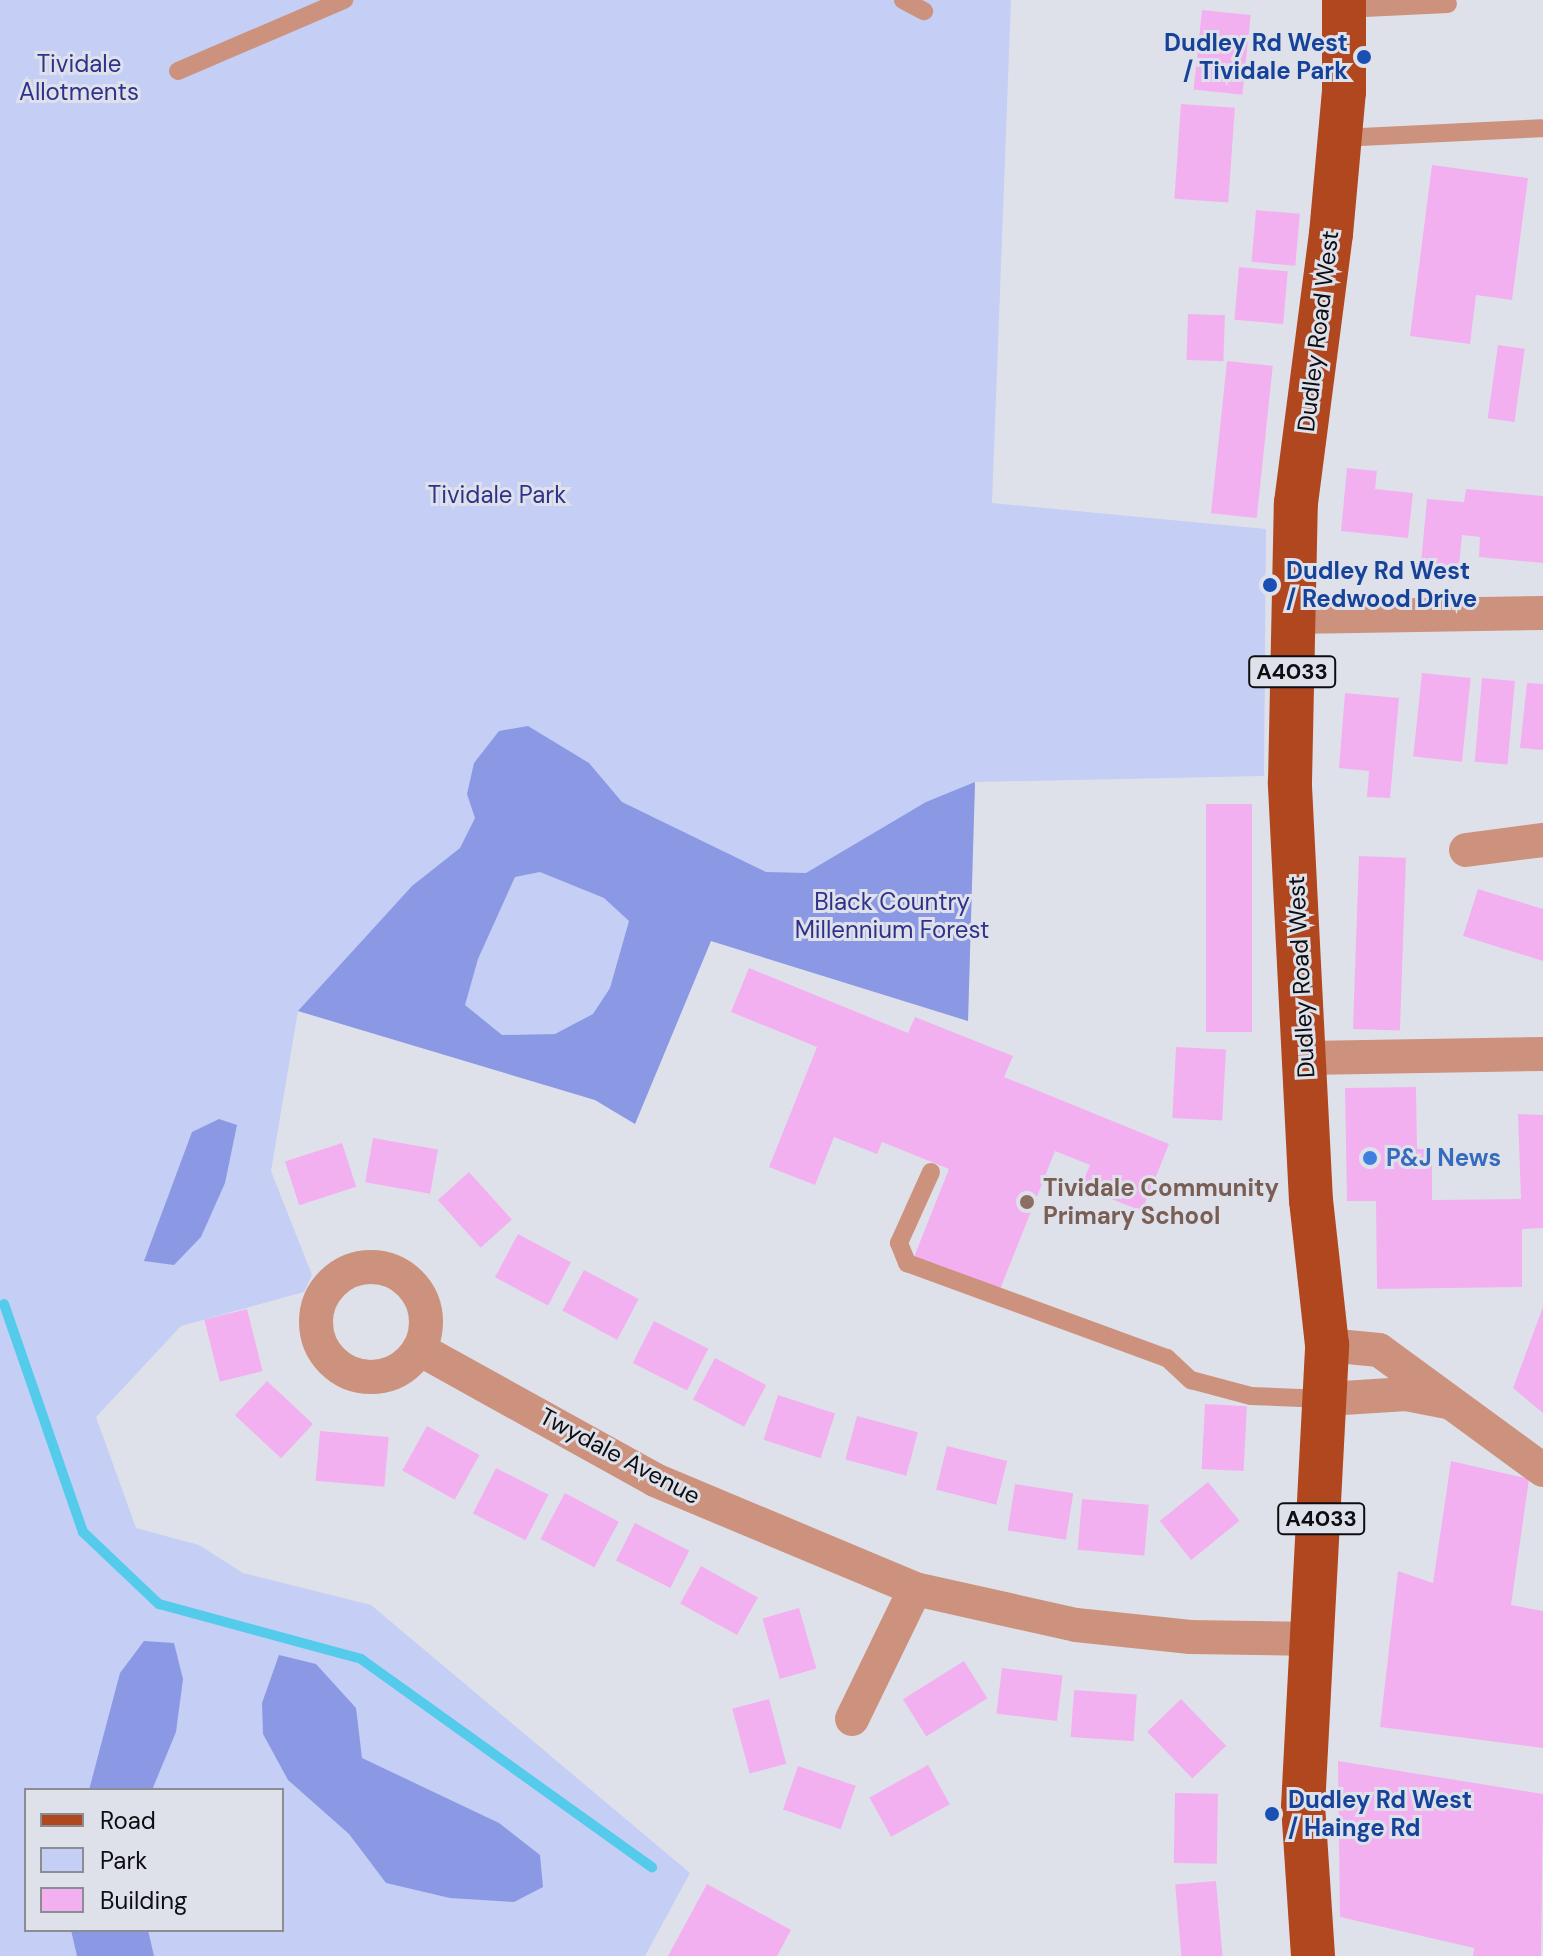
<!DOCTYPE html>
<style>
body{margin:0}
#map{position:relative;width:1543px;height:1956px;overflow:hidden;background:#dfe1ea;font-family:"DM Sans",sans-serif}
div>[style]{position:absolute}
.green>*{inset:0;background:#c5cef5}
.forest>*{inset:0;background:#8b99e5}
.stream>*{height:10px;margin:-5px;padding:0 5px;transform-origin:5px;border-radius:5px;background:#54cbea}
.building>*{inset:0;background:#f3b0f1;transform-origin:0 0}
.lane>*{height:18px;margin:-9px;padding:0 9px;transform-origin:9px;border-radius:9px;background:#cd927d}
.street>*{height:34px;margin:-17px;padding:0 17px;transform-origin:17px;border-radius:17px;background:#cd927d}
.street>.ring{margin:-17px;padding:0;box-sizing:content-box;background:none;border:34px solid #cd927d;border-radius:50%}
.primary>*{height:44px;margin:-22px;padding:0 22px;transform-origin:22px;border-radius:22px;background:#b0471e}
.dots>*{width:22px;height:22px;translate:-50% -50%;box-sizing:border-box;border:4px solid #dfe1ea;border-radius:50%}
span{translate:-50% -50%;white-space:nowrap;text-align:center;line-height:1.15;-webkit-text-stroke:6px #dfe1ea;paint-order:stroke}
.shield-label span{padding:2px 6px;background:#dfe1ea;border:2px solid;border-radius:6px;-webkit-text-stroke-width:0}
.shield-label{font-size:22px;color:#0d0e11;font-weight:700}
.transit-label{font-size:24px;color:#164399;font-weight:700}
.right{translate:-100% -50%;text-align:right}
.left{translate:0 -50%;text-align:left}
.park-label{font-size:24px;color:#2f328a}
.street-label{font-size:24px;color:#0d0e11}
.shop-label{font-size:24px;color:#366cbe;font-weight:700}
.education-label{font-size:24px;color:#785e54;font-weight:700}
.legend{position:absolute;left:24px;top:1788px;width:260px;height:144px;box-sizing:border-box;background:#dfe1ea;border:2px solid #8b8d93;margin:0;padding:10px 14px;list-style:none;font-size:24px;color:#0d0e11}
.legend li{display:flex;align-items:center;gap:16px;height:40px}
.legend b{width:40px;border:2px solid #8b8d93}
</style>
<div id="map">
<div class="green">
<i style="clip-path:polygon(evenodd,0 0,1011px 0,992px 503px,1266px 529px,1264px 776px,975px 782px,968px 1021px,711px 941px,635px 1124px,595px 1100px,298px 1011px,271px 1171px,312px 1275px,304px 1292px,181px 1326px,96px 1417px,136px 1528px,199px 1545px,243px 1573px,371px 1605px,690px 1873px,645px 1956px,0 1956px,0 0,26px 1790px,282px 1790px,282px 1930px,26px 1930px,26px 1790px)"></i>
</div>
<div class="forest">
<i style="clip-path:polygon(evenodd,528px 726px,589px 763px,622px 802px,766px 872px,806px 873px,926px 802px,975px 782px,968px 1021px,711px 941px,635px 1124px,595px 1100px,298px 1011px,412px 886px,460px 848px,475px 818px,467px 794px,474px 763px,499px 731px,528px 726px,540px 872px,604px 898px,629px 921px,610px 988px,593px 1014px,555px 1034px,502px 1035px,465px 1005px,478px 959px,515px 877px,540px 872px)"></i>
<i style="clip-path:polygon(219px 1119px,237px 1125px,225px 1183px,201px 1237px,174px 1265px,144px 1261px,192px 1132px)"></i>
<i style="clip-path:polygon(144px 1641px,174px 1643px,183px 1679px,176px 1732px,152px 1790px,89px 1790px,120px 1673px)"></i>
<i style="clip-path:polygon(279px 1655px,316px 1664px,356px 1708px,362px 1758px,499px 1823px,540px 1855px,543px 1887px,514px 1902px,450px 1898px,386px 1883px,349px 1834px,288px 1780px,263px 1734px,262px 1703px)"></i>
<i style="clip-path:polygon(71px 1930px,148px 1930px,154px 1956px,77px 1956px)"></i>
</div>
<div class="stream">
<i style="left:4px;top:1304px;width:241px;rotate:70.9deg"></i>
<i style="left:83px;top:1532px;width:105px;rotate:43.5deg"></i>
<i style="left:159px;top:1604px;width:209px;rotate:15.2deg"></i>
<i style="left:361px;top:1659px;width:358px;rotate:35.6deg"></i>
</div>
<div class="building">
<i style="left:1202px;top:10px;width:49px;height:80px;rotate:6deg"></i>
<i style="left:1181px;top:104px;width:54px;height:95px;rotate:4deg"></i>
<i style="clip-path:polygon(1432px 165px,1528px 178px,1512px 300px,1476px 295px,1470px 344px,1410px 336px)"></i>
<i style="left:1256px;top:210px;width:44px;height:52px;rotate:5deg"></i>
<i style="left:1239px;top:267px;width:49px;height:53px;rotate:5deg"></i>
<i style="left:1188px;top:314px;width:37px;height:46px;rotate:2deg"></i>
<i style="left:1498px;top:345px;width:27px;height:74px;rotate:8deg"></i>
<i style="left:1227px;top:361px;width:46px;height:153px;rotate:6deg"></i>
<i style="clip-path:polygon(1347px 468px,1377px 471px,1375px 489px,1413px 493px,1408px 538px,1341px 531px)"></i>
<i style="clip-path:polygon(1466px 489px,1543px 496px,1543px 563px,1479px 557px,1480px 537px,1462px 535px,1459px 566px,1421px 563px,1427px 499px,1464px 502px)"></i>
<i style="left:1422px;top:673px;width:49px;height:84px;rotate:6deg"></i>
<i style="left:1482px;top:678px;width:33px;height:84px;rotate:5deg"></i>
<i style="clip-path:polygon(1527px 683px,1543px 684px,1543px 750px,1520px 748px)"></i>
<i style="clip-path:polygon(1345px 693px,1399px 698px,1390px 798px,1367px 797px,1369px 771px,1339px 768px)"></i>
<i style="left:1206px;top:804px;width:46px;height:228px"></i>
<i style="left:1359px;top:856px;width:47px;height:173px;rotate:2deg"></i>
<i style="clip-path:polygon(1478px 889px,1543px 909px,1543px 961px,1463px 936px)"></i>
<i style="clip-path:polygon(749px 968px,908px 1033px,915px 1017px,1013px 1056px,1004px 1077px,1169px 1144px,1142px 1211px,1081px 1187px,1090px 1165px,1055px 1151px,999px 1292px,914px 1257px,949px 1169px,882px 1142px,877px 1154px,834px 1137px,815px 1185px,769px 1167px,817px 1047px,731px 1012px)"></i>
<i style="left:1176px;top:1047px;width:50px;height:71px;rotate:3deg"></i>
<i style="clip-path:polygon(1416px 1087px,1417px 1149px,1432px 1149px,1432px 1200px,1521px 1199px,1518px 1114px,1543px 1115px,1543px 1228px,1522px 1229px,1522px 1287px,1377px 1289px,1376px 1201px,1347px 1201px,1345px 1088px)"></i>
<i style="left:373px;top:1138px;width:66px;height:45px;rotate:10deg"></i>
<i style="left:342px;top:1143px;width:46px;height:60px;rotate:72deg"></i>
<i style="left:469px;top:1172px;width:64px;height:42px;rotate:48deg"></i>
<i style="left:518px;top:1234px;width:60px;height:49px;rotate:28deg"></i>
<i style="left:584px;top:1270px;width:62px;height:46px;rotate:28deg"></i>
<i style="clip-path:polygon(1543px 1307px,1543px 1413px,1513px 1388px)"></i>
<i style="left:247px;top:1309px;width:64px;height:44px;rotate:76deg"></i>
<i style="left:654px;top:1321px;width:61px;height:47px;rotate:27deg"></i>
<i style="left:715px;top:1358px;width:58px;height:47px;rotate:28deg"></i>
<i style="left:267px;top:1381px;width:63px;height:47px;rotate:43deg"></i>
<i style="left:778px;top:1395px;width:60px;height:47px;rotate:18deg"></i>
<i style="left:1205px;top:1404px;width:42px;height:65px;rotate:3deg"></i>
<i style="left:857px;top:1416px;width:63px;height:45px;rotate:15deg"></i>
<i style="left:427px;top:1426px;width:60px;height:51px;rotate:29deg"></i>
<i style="left:320px;top:1431px;width:69px;height:50px;rotate:5deg"></i>
<i style="left:947px;top:1446px;width:62px;height:45px;rotate:14deg"></i>
<i style="clip-path:polygon(1451px 1461px,1529px 1479px,1511px 1605px,1543px 1611px,1543px 1748px,1380px 1727px,1398px 1571px,1433px 1583px)"></i>
<i style="left:496px;top:1468px;width:59px;height:51px;rotate:27deg"></i>
<i style="left:1208px;top:1482px;width:50px;height:62px;rotate:51deg"></i>
<i style="left:1015px;top:1484px;width:59px;height:47px;rotate:9deg"></i>
<i style="left:565px;top:1493px;width:61px;height:52px;rotate:28deg"></i>
<i style="left:1082px;top:1499px;width:67px;height:51px;rotate:5deg"></i>
<i style="left:635px;top:1523px;width:61px;height:42px;rotate:27deg"></i>
<i style="left:701px;top:1566px;width:65px;height:43px;rotate:29deg"></i>
<i style="left:799px;top:1608px;width:63px;height:38px;rotate:74deg"></i>
<i style="left:964px;top:1661px;width:44px;height:72px;rotate:58deg"></i>
<i style="left:1002px;top:1668px;width:61px;height:46px;rotate:7deg"></i>
<i style="left:1074px;top:1690px;width:63px;height:47px;rotate:4deg"></i>
<i style="left:769px;top:1699px;width:67px;height:38px;rotate:75deg"></i>
<i style="left:1181px;top:1699px;width:65px;height:47px;rotate:46deg"></i>
<i style="clip-path:polygon(1338px 1761px,1543px 1794px,1541px 1956px,1473px 1956px,1474px 1948px,1340px 1917px)"></i>
<i style="left:928px;top:1765px;width:45px;height:67px;rotate:61deg"></i>
<i style="left:798px;top:1766px;width:61px;height:46px;rotate:19deg"></i>
<i style="left:1175px;top:1793px;width:43px;height:70px;rotate:1deg"></i>
<i style="left:1216px;top:1881px;width:75px;height:41px;rotate:85deg"></i>
<i style="clip-path:polygon(707px 1884px,791px 1930px,777px 1956px,668px 1956px)"></i>
</div>
<div class="lane">
<i style="left:903px;top:0;width:24px;rotate:28deg"></i>
<i style="left:1344px;top:9px;width:104px;rotate:-2.8deg"></i>
<i style="left:178px;top:71px;width:181px;rotate:-23.2deg"></i>
<i style="left:1340px;top:138px;width:201px;rotate:-2.8deg"></i>
<i style="left:931px;top:1172px;width:78px;rotate:114.3deg"></i>
<i style="left:899px;top:1243px;width:22px;rotate:68deg"></i>
<i style="left:907px;top:1263px;width:277px;rotate:20.1deg"></i>
<i style="left:1167px;top:1358px;width:33px;rotate:43deg"></i>
<i style="left:1191px;top:1380px;width:62px;rotate:14.9deg"></i>
<i style="left:1251px;top:1396px;width:74px;rotate:2.3deg"></i>
</div>
<div class="street">
<i style="left:1293px;top:617px;width:250px;rotate:-0.9deg"></i>
<i style="left:1466px;top:850px;width:78px;rotate:-7.4deg"></i>
<i style="left:1307px;top:1058px;width:236px;rotate:-1deg"></i>
<i class="ring" style="left:316px;top:1267px;width:76px;height:76px"></i>
<i style="left:1327px;top:1345px;width:52px;rotate:5.5deg"></i>
<i style="left:1379px;top:1350px;width:203px;rotate:36.2deg"></i>
<i style="left:419px;top:1349px;width:270px;rotate:29deg"></i>
<i style="left:655px;top:1480px;width:282px;rotate:22.7deg"></i>
<i style="left:915px;top:1589px;width:165px;rotate:12.6deg"></i>
<i style="left:1076px;top:1625px;width:115px;rotate:6deg"></i>
<i style="left:1190px;top:1637px;width:124px;rotate:0.9deg"></i>
<i style="left:1328px;top:1399px;width:78px;rotate:-3.7deg"></i>
<i style="left:1406px;top:1394px;width:42px;rotate:11deg"></i>
<i style="left:852px;top:1719px;width:144px;rotate:-64.1deg"></i>
</div>
<div class="primary">
<i style="left:1313px;top:1956px;width:149px;rotate:-93.8deg"></i>
<i style="left:1303px;top:1807px;width:463px;rotate:-87deg"></i>
<i style="left:1327px;top:1345px;width:145px;rotate:-96.3deg"></i>
<i style="left:1311px;top:1201px;width:420px;rotate:-92.9deg"></i>
<i style="left:1290px;top:782px;width:279px;rotate:-88.8deg"></i>
<i style="left:1296px;top:503px;width:271px;rotate:-82.6deg"></i>
<i style="left:1331px;top:234px;width:143px;rotate:-84.8deg"></i>
<i style="left:1344px;top:92px;width:92px;rotate:-90deg"></i>
</div>
<div class="dots">
<i style="left:1364px;top:57px;background:#1a4fb4"></i>
<i style="left:1270px;top:585px;background:#1a4fb4"></i>
<i style="left:1370px;top:1158px;background:#3f7fe0"></i>
<i style="left:1027px;top:1202px;background:#8d6e63"></i>
<i style="left:1272px;top:1814px;background:#1a4fb4"></i>
</div>
<div class="shield-label">
<span style="left:1292px;top:672px">A4033</span>
<span style="left:1321px;top:1519px">A4033</span>
</div>
<div class="transit-label">
<span class="right" style="left:1348px;top:57px">Dudley Rd West<br>/ Tividale Park</span>
<span class="left" style="left:1286px;top:585px">Dudley Rd West<br>/ Redwood Drive</span>
<span class="left" style="left:1288px;top:1814px">Dudley Rd West<br>/ Hainge Rd</span>
</div>
<div class="park-label">
<span style="left:79px;top:78px">Tividale<br>Allotments</span>
<span style="left:497px;top:495px">Tividale Park</span>
<span style="left:892px;top:916px">Black Country<br>Millennium Forest</span>
</div>
<div class="street-label">
<span style="left:1318px;top:331px;rotate:-83deg">Dudley Road West</span>
<span style="left:1301px;top:977px;rotate:-93deg">Dudley Road West</span>
<span style="left:620px;top:1456px;rotate:28deg">Twydale Avenue</span>
</div>
<div class="shop-label">
<span class="left" style="left:1386px;top:1158px">P&amp;J News</span>
</div>
<div class="education-label">
<span class="left" style="left:1043px;top:1202px">Tividale Community<br>Primary School</span>
</div>
<ul class="legend">
<li><b style="height:10px;background:#b0471e"></b>Road</li>
<li><b style="height:22px;background:#c5cef5"></b>Park</li>
<li><b style="height:22px;background:#f3b0f1"></b>Building</li>
</ul>
</div>
